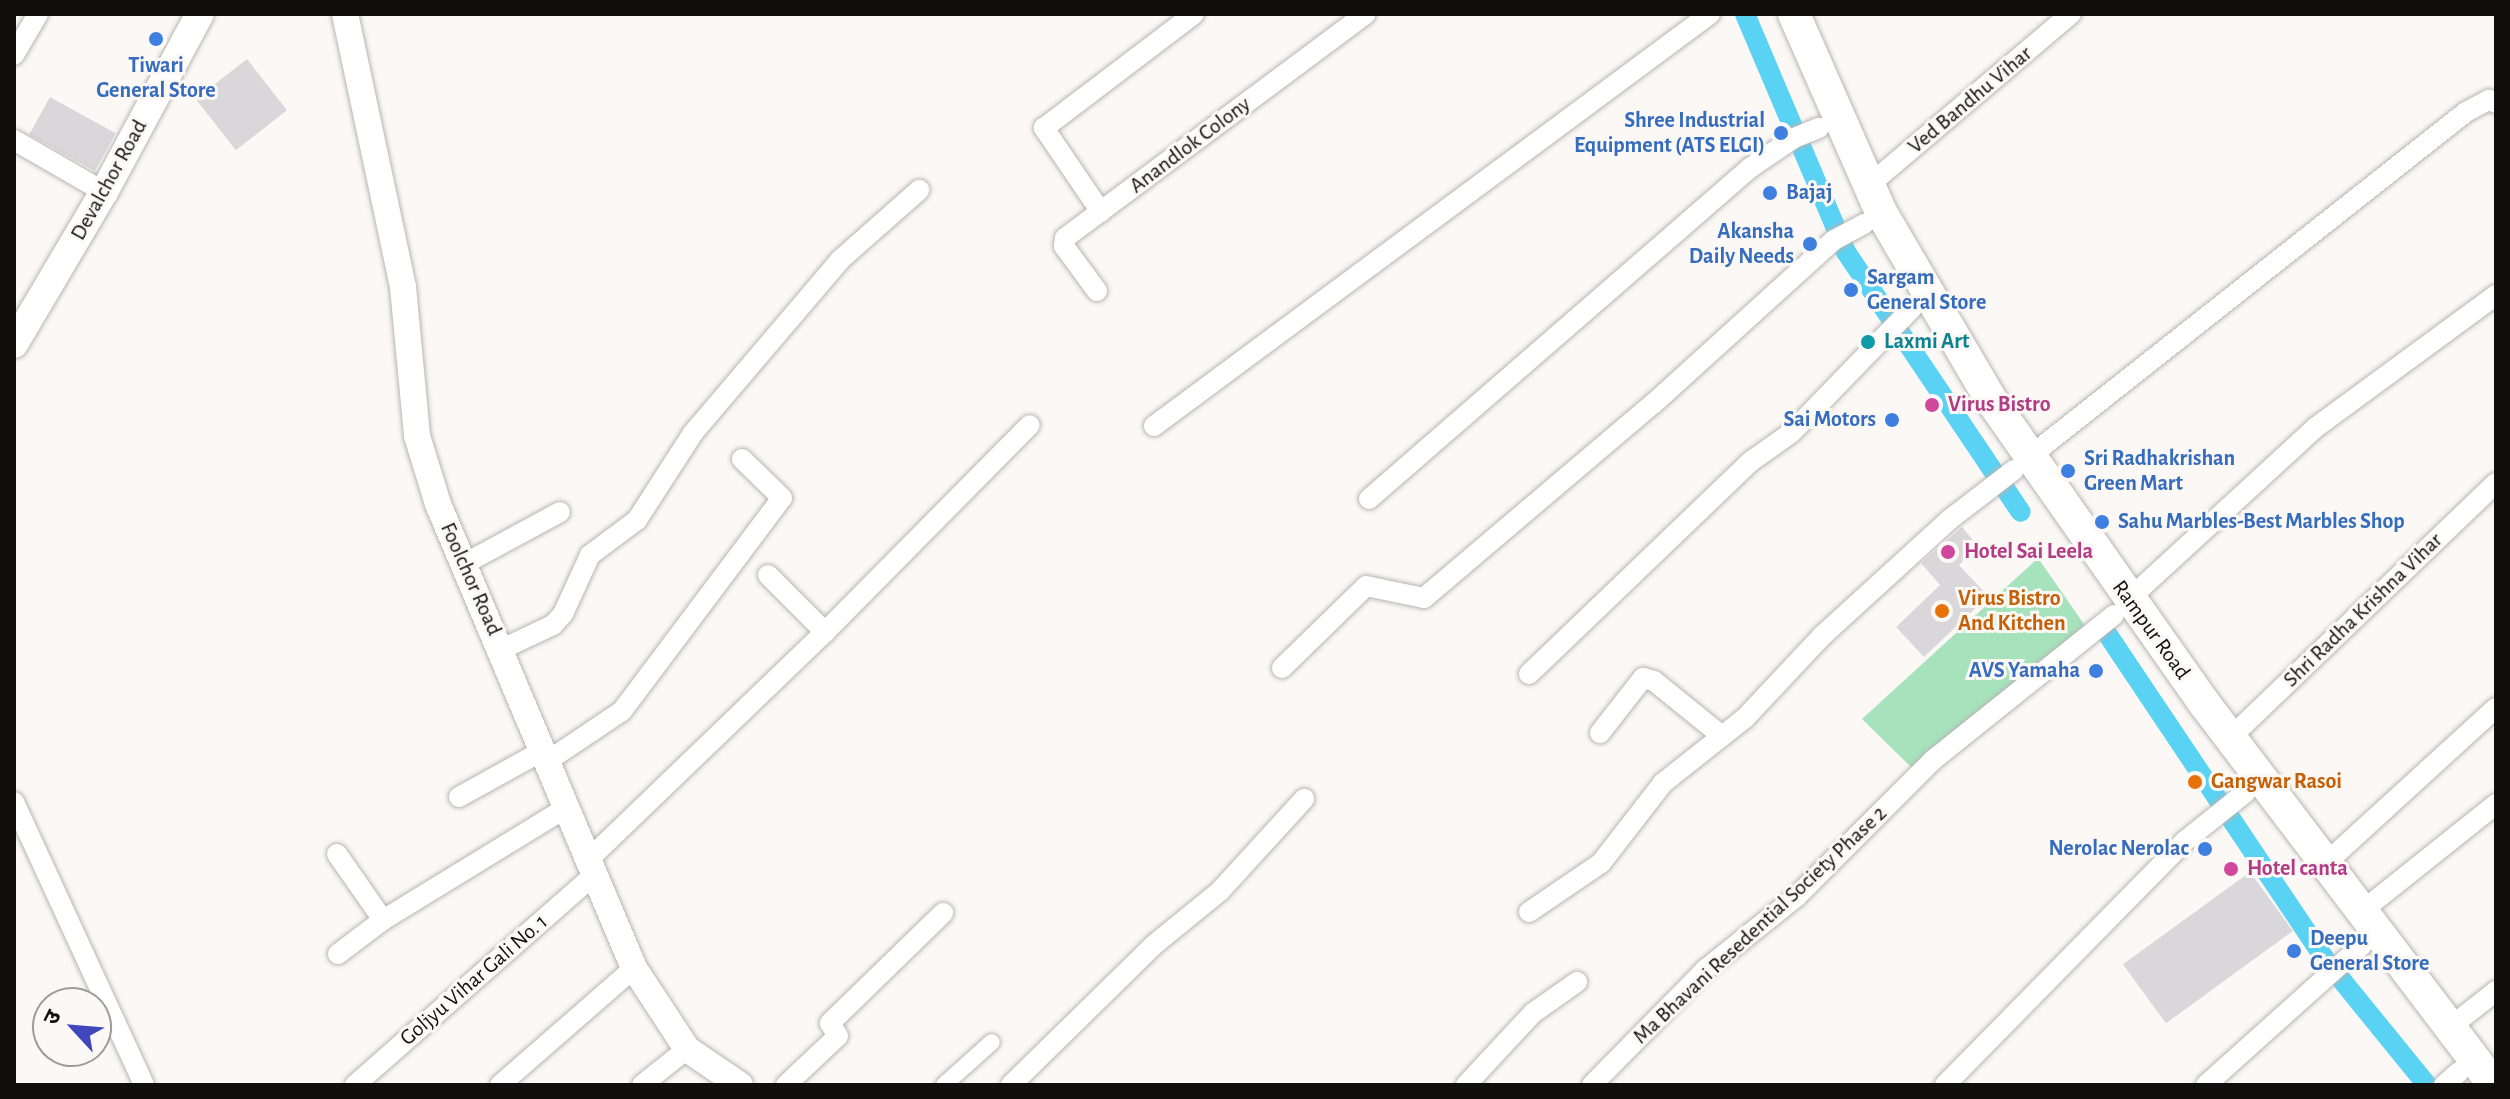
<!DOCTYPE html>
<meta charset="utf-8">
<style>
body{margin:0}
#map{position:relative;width:2510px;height:1099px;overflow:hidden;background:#fbf8f5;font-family:"Alegreya Sans","Noto Sans Devanagari",sans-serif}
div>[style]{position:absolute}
.green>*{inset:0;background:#a6e3bc}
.canal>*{height:20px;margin:-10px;padding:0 10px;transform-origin:10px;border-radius:10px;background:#59d2f4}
.building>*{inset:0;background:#dad7da;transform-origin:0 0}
.roads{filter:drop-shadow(0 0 2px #b7b5b2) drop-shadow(0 0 2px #b7b5b2)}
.pedestrian>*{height:16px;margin:-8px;padding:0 8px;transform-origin:8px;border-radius:8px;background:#fff}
.minor>*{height:20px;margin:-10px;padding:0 10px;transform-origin:10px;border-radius:10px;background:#fff}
.tertiary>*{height:26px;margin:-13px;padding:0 13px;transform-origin:13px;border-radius:13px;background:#fff}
.secondary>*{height:28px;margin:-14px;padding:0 14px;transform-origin:14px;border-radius:14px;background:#fff}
.primary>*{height:32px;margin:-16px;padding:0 16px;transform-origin:16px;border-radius:16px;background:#fff}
.dots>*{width:22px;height:22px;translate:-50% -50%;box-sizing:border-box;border:4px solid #fbf8f5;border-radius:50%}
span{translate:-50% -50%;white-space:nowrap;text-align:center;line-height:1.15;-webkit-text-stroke:6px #fbf8f5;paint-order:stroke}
.shop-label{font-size:22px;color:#366cbe;font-weight:700}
.right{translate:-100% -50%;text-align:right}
.left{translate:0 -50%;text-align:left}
.street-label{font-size:22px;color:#100f0e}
.culture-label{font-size:22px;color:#0d838f;font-weight:700}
.hotel-label{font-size:22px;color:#b23c85;font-weight:700}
.food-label{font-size:22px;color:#c56008;font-weight:700}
.frame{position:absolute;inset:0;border:16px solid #100f0e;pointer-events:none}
.north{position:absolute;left:32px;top:987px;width:80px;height:80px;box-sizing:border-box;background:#fbf8f5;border:2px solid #9d9b99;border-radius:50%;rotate:296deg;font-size:22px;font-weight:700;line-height:32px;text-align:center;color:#100f0e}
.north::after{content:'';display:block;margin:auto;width:28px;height:36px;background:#4046bb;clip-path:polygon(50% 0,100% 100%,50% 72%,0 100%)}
</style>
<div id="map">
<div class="green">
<i style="clip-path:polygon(2038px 558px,2086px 627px,1912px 768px,1862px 719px)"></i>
</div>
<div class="canal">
<i style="left:1745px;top:14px;width:259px;rotate:67deg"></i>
<i style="left:1846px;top:252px;width:313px;rotate:56.1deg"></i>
<i style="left:2108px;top:635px;width:394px;rotate:56.2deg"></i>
<i style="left:2327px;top:962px;width:159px;rotate:50.9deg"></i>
</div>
<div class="building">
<i style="left:247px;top:59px;width:65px;height:65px;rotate:52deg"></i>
<i style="left:50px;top:97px;width:75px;height:43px;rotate:29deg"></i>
<i style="clip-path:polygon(1962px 527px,1979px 547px,1959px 565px,1988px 596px,1924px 657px,1896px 627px,1940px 585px,1921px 563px)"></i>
<i style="left:2250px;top:872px;width:73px;height:157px;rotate:54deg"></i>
</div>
<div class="roads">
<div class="pedestrian">
<i style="left:944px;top:1085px;width:64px;rotate:-41.9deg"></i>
</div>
<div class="minor">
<i style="left:14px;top:55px;width:48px;rotate:-59.7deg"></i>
<i style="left:14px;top:140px;width:104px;rotate:30deg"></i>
<i style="left:1868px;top:186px;width:266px;rotate:-40.3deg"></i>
<i style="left:1101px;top:212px;width:102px;rotate:-124.2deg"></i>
<i style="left:1044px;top:128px;width:188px;rotate:-37.2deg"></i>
<i style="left:1097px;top:291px;width:56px;rotate:-126.3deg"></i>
<i style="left:1064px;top:246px;width:8px;rotate:-83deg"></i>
<i style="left:1065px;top:238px;width:375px;rotate:-36.7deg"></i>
<i style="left:1154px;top:426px;width:692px;rotate:-36.54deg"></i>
<i style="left:2029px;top:457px;width:557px;rotate:-38.29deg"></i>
<i style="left:2466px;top:112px;width:26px;rotate:-28deg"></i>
<i style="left:2489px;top:100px;width:8px;rotate:23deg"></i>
<i style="left:1369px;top:499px;width:505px;rotate:-40.98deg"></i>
<i style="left:1750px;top:168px;width:53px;rotate:-34.3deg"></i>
<i style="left:1794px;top:138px;width:27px;rotate:-22deg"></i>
<i style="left:464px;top:564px;width:109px;rotate:-28.4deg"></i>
<i style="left:768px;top:575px;width:81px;rotate:45deg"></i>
<i style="left:2128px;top:600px;width:254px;rotate:-42.6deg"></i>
<i style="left:2315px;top:428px;width:225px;rotate:-36.3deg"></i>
<i style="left:502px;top:649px;width:56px;rotate:-25.2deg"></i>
<i style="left:553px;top:625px;width:15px;rotate:-48deg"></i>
<i style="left:563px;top:614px;width:65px;rotate:-65.4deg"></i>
<i style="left:590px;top:555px;width:59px;rotate:-36.7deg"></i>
<i style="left:637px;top:520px;width:103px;rotate:-57.2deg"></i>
<i style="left:693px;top:433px;width:227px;rotate:-49.6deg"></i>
<i style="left:840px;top:260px;width:106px;rotate:-41.5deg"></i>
<i style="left:1282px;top:668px;width:117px;rotate:-44.3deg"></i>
<i style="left:1366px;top:586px;width:59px;rotate:11.7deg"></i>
<i style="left:1424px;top:598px;width:300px;rotate:-40.3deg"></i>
<i style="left:1653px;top:404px;width:244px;rotate:-42.2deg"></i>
<i style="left:1834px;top:240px;width:34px;rotate:-28deg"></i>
<i style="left:1529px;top:674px;width:306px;rotate:-43.8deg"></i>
<i style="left:1750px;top:462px;width:50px;rotate:-35.3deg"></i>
<i style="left:1791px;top:433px;width:174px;rotate:-45.9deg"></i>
<i style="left:1600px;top:733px;width:70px;rotate:-52deg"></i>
<i style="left:1643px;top:678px;width:11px;rotate:15deg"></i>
<i style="left:1654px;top:681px;width:87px;rotate:39deg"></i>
<i style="left:2231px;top:737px;width:367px;rotate:-43.8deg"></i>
<i style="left:546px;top:762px;width:92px;rotate:-33.9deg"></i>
<i style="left:622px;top:711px;width:266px;rotate:-53.1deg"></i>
<i style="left:782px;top:498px;width:56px;rotate:-135.7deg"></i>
<i style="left:459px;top:797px;width:95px;rotate:-29deg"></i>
<i style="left:14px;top:802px;width:311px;rotate:65.3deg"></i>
<i style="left:337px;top:854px;width:80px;rotate:55.1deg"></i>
<i style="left:586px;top:862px;width:332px;rotate:-43.9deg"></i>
<i style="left:825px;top:632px;width:291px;rotate:-45.3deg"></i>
<i style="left:2326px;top:863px;width:230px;rotate:-42.4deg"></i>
<i style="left:2362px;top:911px;width:171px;rotate:-38.6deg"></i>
<i style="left:1529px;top:912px;width:87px;rotate:-34.2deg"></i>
<i style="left:1601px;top:863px;width:101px;rotate:-52.2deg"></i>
<i style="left:1663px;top:783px;width:105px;rotate:-38.4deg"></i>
<i style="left:1745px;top:718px;width:112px;rotate:-46.8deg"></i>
<i style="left:1822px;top:636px;width:172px;rotate:-42.4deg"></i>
<i style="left:1949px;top:520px;width:82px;rotate:-37.6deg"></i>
<i style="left:338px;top:954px;width:56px;rotate:-37.1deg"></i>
<i style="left:383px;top:920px;width:212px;rotate:-31.5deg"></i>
<i style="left:2449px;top:1028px;width:60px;rotate:-38.2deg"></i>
<i style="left:355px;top:1085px;width:317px;rotate:-41.3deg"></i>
<i style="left:500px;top:1085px;width:178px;rotate:-41.1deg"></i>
<i style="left:642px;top:1085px;width:58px;rotate:-38.7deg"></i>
<i style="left:786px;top:1085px;width:71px;rotate:-43.3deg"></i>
<i style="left:838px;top:1036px;width:15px;rotate:-122deg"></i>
<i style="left:830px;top:1023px;width:158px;rotate:-44.2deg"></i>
<i style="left:1011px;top:1085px;width:202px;rotate:-44.4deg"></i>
<i style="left:1155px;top:944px;width:84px;rotate:-39.2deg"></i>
<i style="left:1220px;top:891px;width:125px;rotate:-47.6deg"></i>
<i style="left:1466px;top:1085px;width:98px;rotate:-47.1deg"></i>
<i style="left:1533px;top:1013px;width:54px;rotate:-35.2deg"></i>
<i style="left:1592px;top:1085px;width:163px;rotate:-45.5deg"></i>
<i style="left:1706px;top:969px;width:115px;rotate:-38.7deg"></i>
<i style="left:1796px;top:897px;width:194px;rotate:-45deg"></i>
<i style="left:1933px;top:760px;width:232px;rotate:-38.7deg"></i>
<i style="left:1945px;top:1085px;width:342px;rotate:-45.5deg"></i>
<i style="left:2185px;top:841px;width:78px;rotate:-38.8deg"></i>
<i style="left:2206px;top:1085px;width:210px;rotate:-41.9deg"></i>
<i style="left:2444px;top:1085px;width:20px;rotate:-41deg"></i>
</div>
<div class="tertiary">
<i style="left:345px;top:14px;width:279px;rotate:78deg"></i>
<i style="left:403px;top:287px;width:150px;rotate:84.6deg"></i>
<i style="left:417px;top:436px;width:71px;rotate:72.8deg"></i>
<i style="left:438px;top:504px;width:504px;rotate:67.1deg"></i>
<i style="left:634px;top:968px;width:97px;rotate:56.8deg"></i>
<i style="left:687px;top:1049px;width:64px;rotate:34.2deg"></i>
</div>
<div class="secondary">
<i style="left:14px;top:344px;width:177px;rotate:-59.4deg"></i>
<i style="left:104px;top:192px;width:202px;rotate:-61.7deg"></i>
</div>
<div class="primary">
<i style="left:1794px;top:14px;width:219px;rotate:66.3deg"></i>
<i style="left:1882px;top:214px;width:216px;rotate:59.6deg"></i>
<i style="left:1991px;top:400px;width:370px;rotate:54.9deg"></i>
<i style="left:2204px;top:703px;width:480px;rotate:52.8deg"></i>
</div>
</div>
<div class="dots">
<i style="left:156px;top:39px;background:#3f7fe0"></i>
<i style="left:1781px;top:133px;background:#3f7fe0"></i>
<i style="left:1770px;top:193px;background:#3f7fe0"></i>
<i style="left:1810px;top:244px;background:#3f7fe0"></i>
<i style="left:1851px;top:290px;background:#3f7fe0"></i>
<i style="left:1868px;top:342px;background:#0f9aa8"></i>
<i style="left:1932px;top:405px;background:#d1479c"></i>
<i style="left:1892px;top:420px;background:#3f7fe0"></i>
<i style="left:2068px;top:471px;background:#3f7fe0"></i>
<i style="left:2102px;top:522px;background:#3f7fe0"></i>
<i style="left:1948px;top:552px;background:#d1479c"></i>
<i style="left:1942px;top:611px;background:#e8710a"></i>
<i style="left:2096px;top:671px;background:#3f7fe0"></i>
<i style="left:2195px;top:782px;background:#e8710a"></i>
<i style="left:2205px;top:849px;background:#3f7fe0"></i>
<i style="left:2231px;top:869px;background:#d1479c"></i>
<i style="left:2294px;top:951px;background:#3f7fe0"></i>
</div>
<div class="shop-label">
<span style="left:156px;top:78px">Tiwari<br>General Store</span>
<span class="right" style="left:1765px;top:133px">Shree Industrial<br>Equipment (ATS ELGI)</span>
<span class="left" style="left:1786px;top:193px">Bajaj</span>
<span class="right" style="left:1794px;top:244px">Akansha<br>Daily Needs</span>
<span class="left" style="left:1867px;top:290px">Sargam<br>General Store</span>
<span class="right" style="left:1876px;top:420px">Sai Motors</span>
<span class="left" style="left:2084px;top:471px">Sri Radhakrishan<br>Green Mart</span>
<span class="left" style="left:2118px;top:522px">Sahu Marbles-Best Marbles Shop</span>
<span class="right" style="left:2080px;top:671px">AVS Yamaha</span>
<span class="right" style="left:2189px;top:849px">Nerolac Nerolac</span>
<span class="left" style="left:2310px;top:951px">Deepu<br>General Store</span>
</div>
<div class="street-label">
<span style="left:1970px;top:100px;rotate:-40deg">Ved Bandhu Vihar</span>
<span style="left:1190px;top:145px;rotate:-37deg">Anandlok Colony</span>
<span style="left:109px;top:180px;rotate:-61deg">Devalchor Road</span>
<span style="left:471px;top:579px;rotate:66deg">Foolchor Road</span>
<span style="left:2363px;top:610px;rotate:-44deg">Shri Radha Krishna Vihar</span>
<span style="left:2151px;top:630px;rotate:54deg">Rampur Road</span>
<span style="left:1760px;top:925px;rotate:-43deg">Ma Bhavani Resedential Society Phase 2</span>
<span style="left:474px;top:980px;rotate:-41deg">Goljyu Vihar Gali No. 1</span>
</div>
<div class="culture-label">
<span class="left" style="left:1884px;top:342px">Laxmi Art</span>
</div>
<div class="hotel-label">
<span class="left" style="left:1948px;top:405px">Virus Bistro</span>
<span class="left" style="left:1964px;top:552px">Hotel Sai Leela</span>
<span class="left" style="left:2247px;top:869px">Hotel canta</span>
</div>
<div class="food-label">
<span class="left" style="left:1958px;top:611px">Virus Bistro<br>And Kitchen</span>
<span class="left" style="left:2211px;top:782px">Gangwar Rasoi</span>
</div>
<div class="frame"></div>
<div class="north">उ</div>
</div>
